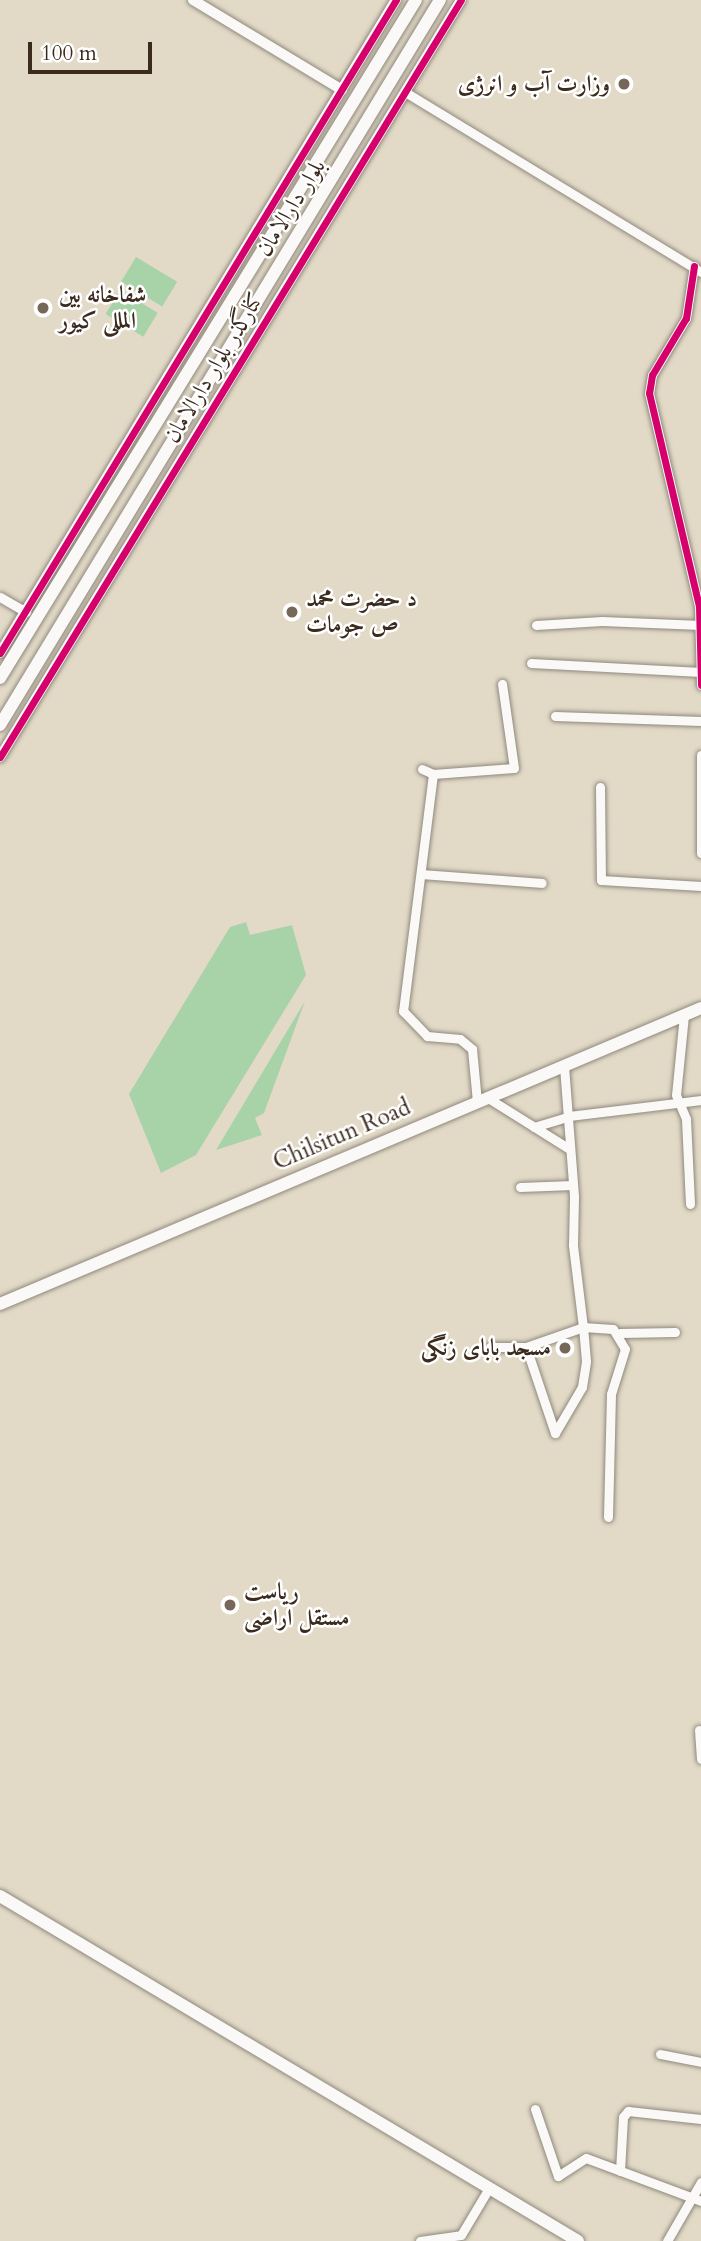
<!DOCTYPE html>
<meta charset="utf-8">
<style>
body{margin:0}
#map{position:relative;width:701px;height:2241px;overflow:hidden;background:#e2dac7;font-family:Cardo,Amiri,serif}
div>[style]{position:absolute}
.green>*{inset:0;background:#a8d3a9;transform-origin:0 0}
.roads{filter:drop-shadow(0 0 2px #90897d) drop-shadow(0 0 2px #90897d)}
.minor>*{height:9px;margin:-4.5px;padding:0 4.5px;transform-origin:4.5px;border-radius:4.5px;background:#fbf9f7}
.tertiary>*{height:10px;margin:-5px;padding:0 5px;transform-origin:5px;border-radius:5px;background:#fbf9f7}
.secondary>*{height:12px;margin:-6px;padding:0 6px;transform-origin:6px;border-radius:6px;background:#fbf9f7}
.cycleway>*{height:7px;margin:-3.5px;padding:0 3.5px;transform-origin:3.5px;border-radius:3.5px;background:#d6006c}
.dots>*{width:19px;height:19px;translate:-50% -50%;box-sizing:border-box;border:4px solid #fff;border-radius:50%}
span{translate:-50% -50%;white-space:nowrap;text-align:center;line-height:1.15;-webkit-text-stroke:5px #fff;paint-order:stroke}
.poi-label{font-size:23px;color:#3b2a1e;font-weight:700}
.right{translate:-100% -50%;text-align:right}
.left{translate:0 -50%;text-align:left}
.street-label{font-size:23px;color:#3b2a1e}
.scale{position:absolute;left:28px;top:42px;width:124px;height:32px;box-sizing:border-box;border:4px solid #3b2a1e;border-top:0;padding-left:9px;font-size:21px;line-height:24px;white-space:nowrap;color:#3b2a1e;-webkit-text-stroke:5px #fff;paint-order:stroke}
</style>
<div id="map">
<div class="green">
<i style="left:136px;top:257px;width:48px;height:29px;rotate:31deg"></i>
<i style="left:120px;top:290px;width:44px;height:28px;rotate:31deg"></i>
<i style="clip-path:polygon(246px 922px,250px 935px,292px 925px,306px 975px,196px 1155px,161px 1173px,129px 1094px,230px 927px)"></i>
<i style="clip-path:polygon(305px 1001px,264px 1113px,255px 1118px,262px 1135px,216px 1150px)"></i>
</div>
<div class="roads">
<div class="minor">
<i style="left:405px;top:92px;width:346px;rotate:31.3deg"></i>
<i style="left:694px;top:266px;width:53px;rotate:98.7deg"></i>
<i style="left:686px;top:318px;width:66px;rotate:120.8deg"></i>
<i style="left:652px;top:375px;width:18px;rotate:99deg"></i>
<i style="left:649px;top:393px;width:219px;rotate:76.8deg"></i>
<i style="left:699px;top:606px;width:79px;rotate:88.5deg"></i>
<i style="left:0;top:597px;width:30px;rotate:30deg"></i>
<i style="left:536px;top:625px;width:66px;rotate:-3.5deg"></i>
<i style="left:602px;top:621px;width:99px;rotate:2.3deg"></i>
<i style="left:531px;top:663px;width:170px;rotate:3deg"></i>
<i style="left:555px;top:716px;width:146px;rotate:2deg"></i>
<i style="left:701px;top:755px;width:98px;rotate:90deg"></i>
<i style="left:422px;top:769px;width:12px;rotate:24deg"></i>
<i style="left:433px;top:774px;width:81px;rotate:-4.2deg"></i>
<i style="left:514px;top:768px;width:85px;rotate:-98.1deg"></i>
<i style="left:433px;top:774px;width:239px;rotate:97.2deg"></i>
<i style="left:403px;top:1011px;width:35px;rotate:46deg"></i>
<i style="left:427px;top:1036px;width:33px;rotate:5deg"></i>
<i style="left:460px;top:1039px;width:16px;rotate:40deg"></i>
<i style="left:472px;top:1049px;width:53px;rotate:84.6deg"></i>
<i style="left:600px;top:787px;width:93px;rotate:89.4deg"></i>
<i style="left:601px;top:880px;width:100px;rotate:3.4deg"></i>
<i style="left:422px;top:874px;width:120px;rotate:4.3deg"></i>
<i style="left:684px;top:1015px;width:80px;rotate:95.7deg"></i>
<i style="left:676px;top:1095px;width:26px;rotate:67deg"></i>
<i style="left:686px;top:1119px;width:85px;rotate:87.3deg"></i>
<i style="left:488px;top:1098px;width:94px;rotate:32deg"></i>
<i style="left:534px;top:1127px;width:37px;rotate:-17deg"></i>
<i style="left:569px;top:1116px;width:133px;rotate:-6.9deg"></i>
<i style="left:520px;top:1187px;width:53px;rotate:-2.2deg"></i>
<i style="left:620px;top:1333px;width:55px;rotate:-1deg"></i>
<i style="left:490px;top:1347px;width:36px"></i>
<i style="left:526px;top:1347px;width:60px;rotate:-19.3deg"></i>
<i style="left:583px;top:1327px;width:83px;rotate:-97deg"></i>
<i style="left:573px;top:1245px;width:49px;rotate:-88.8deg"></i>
<i style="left:574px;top:1196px;width:131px;rotate:-94.4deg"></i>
<i style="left:526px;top:1347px;width:91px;rotate:71.4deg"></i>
<i style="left:555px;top:1433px;width:53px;rotate:-59.6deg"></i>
<i style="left:582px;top:1387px;width:26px;rotate:-81deg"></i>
<i style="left:586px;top:1361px;width:34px;rotate:-95deg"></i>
<i style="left:583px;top:1327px;width:30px;rotate:4deg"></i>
<i style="left:613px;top:1329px;width:23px;rotate:59deg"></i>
<i style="left:625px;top:1349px;width:47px;rotate:107.3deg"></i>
<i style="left:611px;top:1394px;width:123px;rotate:91.4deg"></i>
<i style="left:699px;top:1730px;width:29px;rotate:86deg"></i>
<i style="left:660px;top:2054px;width:42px;rotate:11deg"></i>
<i style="left:535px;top:2109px;width:71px;rotate:71.1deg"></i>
<i style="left:558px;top:2176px;width:33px;rotate:-33deg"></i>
<i style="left:586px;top:2158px;width:123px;rotate:20.5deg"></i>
<i style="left:620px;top:2171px;width:54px;rotate:-86.8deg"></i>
<i style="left:623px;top:2117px;width:8px;rotate:-50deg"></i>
<i style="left:628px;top:2111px;width:73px;rotate:6.3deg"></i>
<i style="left:420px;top:2241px;width:41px;rotate:-8.3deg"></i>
<i style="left:461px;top:2235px;width:55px;rotate:-59.2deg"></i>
<i style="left:667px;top:2241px;width:68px;rotate:-60deg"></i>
</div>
<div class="tertiary">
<i style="left:193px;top:0;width:174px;rotate:31.1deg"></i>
<i style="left:0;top:653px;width:764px;rotate:-58.77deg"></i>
<i style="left:0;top:757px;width:886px;rotate:-58.66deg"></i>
</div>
<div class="secondary">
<i style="left:0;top:678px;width:795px;rotate:-58.47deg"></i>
<i style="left:0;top:725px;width:848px;rotate:-58.75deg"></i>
<i style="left:0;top:1304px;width:761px;rotate:-22.89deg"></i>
<i style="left:0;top:1896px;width:673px;rotate:30.83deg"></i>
</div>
</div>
<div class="cycleway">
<i style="left:694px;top:266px;width:53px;rotate:98.7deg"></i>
<i style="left:686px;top:318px;width:66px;rotate:120.8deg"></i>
<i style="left:652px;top:375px;width:18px;rotate:99deg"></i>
<i style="left:649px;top:393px;width:219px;rotate:76.8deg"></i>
<i style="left:699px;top:606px;width:79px;rotate:88.5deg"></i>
<i style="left:0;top:653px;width:764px;rotate:-58.77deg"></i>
<i style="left:0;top:757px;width:886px;rotate:-58.66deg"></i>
</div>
<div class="dots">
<i style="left:624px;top:84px;background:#756859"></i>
<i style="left:43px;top:308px;background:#756859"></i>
<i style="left:292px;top:612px;background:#756859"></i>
<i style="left:565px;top:1348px;background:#756859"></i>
<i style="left:230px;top:1605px;background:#756859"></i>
</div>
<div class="poi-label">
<span class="right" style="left:610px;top:84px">وزارت آب و انرژی</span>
<span class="left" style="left:59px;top:308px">شفاخانه بین<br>المللی کیور</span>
<span class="left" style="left:306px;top:612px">د حضرت محمد<br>ص جومات</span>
<span class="right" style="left:551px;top:1348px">مسجد بابای زنگی</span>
<span class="left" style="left:244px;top:1605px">ریاست<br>مستقل اراضی</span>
</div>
<div class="street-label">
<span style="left:291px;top:208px;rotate:-58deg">بلوار دارالامان</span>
<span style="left:214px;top:368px;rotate:-59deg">کنارگذر بلوار دارالامان</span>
<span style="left:342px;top:1135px;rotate:-23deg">Chilsitun Road</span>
</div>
<div class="scale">100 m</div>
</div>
